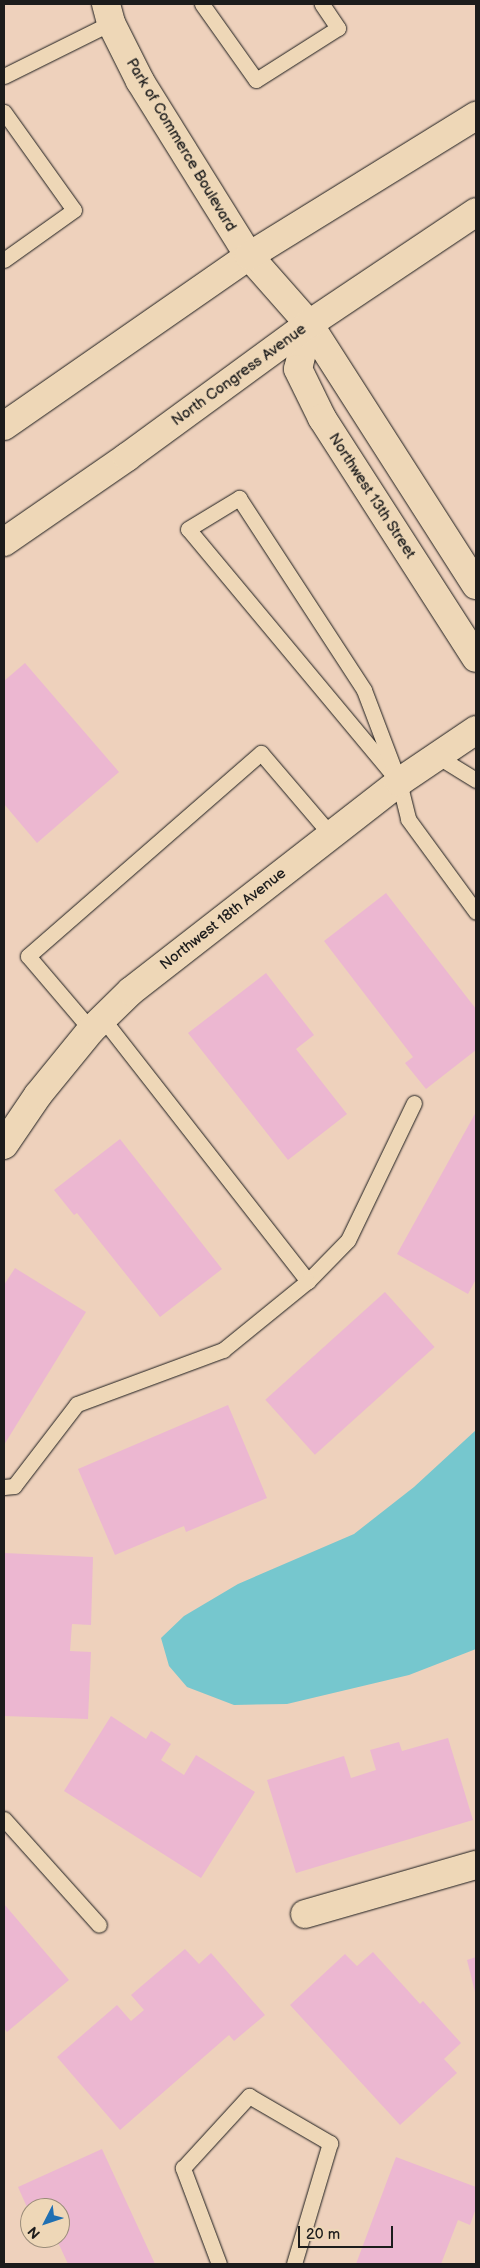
<!DOCTYPE html>
<style>
body{margin:0}
#map{position:relative;width:480px;height:2268px;overflow:hidden;background:#eed1bc;font-family:"Balsamiq Sans",sans-serif}
div>[style]{position:absolute}
.water>*{inset:0;background:#76c7ce}
.building>*{inset:0;background:#ecb7d1;transform-origin:0 0}
.roads{filter:drop-shadow(0 0 1px #1c1c1c) drop-shadow(0 0 1px #1c1c1c)}
.lane>*{height:15px;margin:-7.5px;padding:0 7.5px;transform-origin:7.5px;border-radius:7.5px;background:#eed7b7}
.street>*{height:28px;margin:-14px;padding:0 14px;transform-origin:14px;border-radius:14px;background:#eed7b7}
.secondary>*{height:28px;margin:-14px;padding:0 14px;transform-origin:14px;border-radius:14px;background:#eed7b7}
span{translate:-50% -50%;white-space:nowrap;text-align:center;line-height:1.15;-webkit-text-stroke:4px #eed7b7;paint-order:stroke}
.street-label{font-size:15px;color:#1c1c1c}
.frame{position:absolute;inset:0;border:5px solid #1c1c1c;pointer-events:none}
.north{position:absolute;left:20px;top:2198px;width:50px;height:50px;box-sizing:border-box;background:#eed7b7;border:1px solid #9a8c79;border-radius:50%;rotate:229deg;font-size:14px;font-weight:700;line-height:20px;text-align:center;color:#1c1c1c}
.north::after{content:'';display:block;margin:auto;width:18px;height:22px;background:#1f6fb2;clip-path:polygon(50% 0,100% 100%,50% 72%,0 100%)}
.scale{position:absolute;left:298px;top:2226px;width:95px;height:22px;box-sizing:border-box;border:2px solid #1c1c1c;border-top:0;padding-left:6px;font-size:15px;line-height:18px;white-space:nowrap;color:#1c1c1c;-webkit-text-stroke:4px #eed7b7;paint-order:stroke}
</style>
<div id="map">
<div class="water">
<i style="clip-path:polygon(476px 1430px,476px 1649px,409px 1675px,287px 1704px,234px 1705px,187px 1687px,169px 1666px,161px 1638px,184px 1616px,238px 1584px,354px 1534px,414px 1487px)"></i>
</div>
<div class="building">
<i style="clip-path:polygon(25px 663px,119px 772px,37px 843px,4px 804px,4px 681px)"></i>
<i style="clip-path:polygon(386px 893px,476px 1009px,476px 1050px,426px 1089px,405px 1063px,413px 1057px,324px 941px)"></i>
<i style="clip-path:polygon(266px 973px,314px 1035px,296px 1049px,347px 1114px,288px 1160px,188px 1033px)"></i>
<i style="clip-path:polygon(476px 1112px,476px 1279px,468px 1294px,397px 1254px)"></i>
<i style="clip-path:polygon(120px 1139px,222px 1269px,160px 1317px,77px 1213px,74px 1215px,54px 1190px)"></i>
<i style="clip-path:polygon(15px 1268px,86px 1312px,4px 1445px,4px 1285px)"></i>
<i style="left:385px;top:1292px;width:74px;height:161px;rotate:48deg"></i>
<i style="clip-path:polygon(228px 1405px,267px 1498px,186px 1532px,184px 1526px,115px 1555px,78px 1469px)"></i>
<i style="clip-path:polygon(4px 1553px,93px 1557px,91px 1625px,72px 1624px,70px 1651px,91px 1652px,88px 1719px,4px 1716px)"></i>
<i style="clip-path:polygon(111px 1716px,146px 1739px,151px 1731px,171px 1744px,161px 1760px,184px 1775px,196px 1755px,255px 1792px,201px 1878px,64px 1791px)"></i>
<i style="clip-path:polygon(448px 1738px,473px 1820px,296px 1873px,267px 1780px,344px 1756px,351px 1778px,376px 1770px,370px 1750px,399px 1742px,402px 1751px)"></i>
<i style="clip-path:polygon(4px 1904px,69px 1980px,7px 2032px,4px 2028px)"></i>
<i style="clip-path:polygon(185px 1949px,199px 1964px,211px 1953px,265px 2015px,234px 2041px,229px 2035px,120px 2130px,57px 2057px,117px 2005px,131px 2021px,144px 2010px,131px 1995px)"></i>
<i style="clip-path:polygon(373px 1952px,420px 2004px,423px 2001px,461px 2043px,444px 2059px,457px 2073px,400px 2125px,290px 2005px,345px 1954px,357px 1966px)"></i>
<i style="clip-path:polygon(476px 1957px,476px 1996px,467px 1960px)"></i>
<i style="clip-path:polygon(102px 2149px,155px 2264px,68px 2264px,56px 2238px,60px 2238px,60px 2208px,30px 2208px,30px 2214px,18px 2187px)"></i>
<i style="clip-path:polygon(396px 2157px,476px 2187px,476px 2208px,470px 2225px,458px 2220px,441px 2264px,356px 2264px)"></i>
</div>
<div class="roads">
<div class="lane">
<i style="left:202px;top:4px;width:93px;rotate:54.6deg"></i>
<i style="left:256px;top:80px;width:97px;rotate:-32.4deg"></i>
<i style="left:338px;top:28px;width:29px;rotate:-124deg"></i>
<i style="left:4px;top:76px;width:119px;rotate:-26.4deg"></i>
<i style="left:4px;top:112px;width:120px;rotate:54.5deg"></i>
<i style="left:74px;top:210px;width:86px;rotate:144.5deg"></i>
<i style="left:437px;top:756px;width:46px;rotate:31.6deg"></i>
<i style="left:399px;top:782px;width:329px;rotate:-129.8deg"></i>
<i style="left:188px;top:529px;width:60px;rotate:-31.3deg"></i>
<i style="left:239px;top:498px;width:229px;rotate:56.9deg"></i>
<i style="left:364px;top:690px;width:98px;rotate:69.2deg"></i>
<i style="left:399px;top:782px;width:38px;rotate:76deg"></i>
<i style="left:408px;top:819px;width:115px;rotate:53.8deg"></i>
<i style="left:103px;top:1019px;width:333px;rotate:52deg"></i>
<i style="left:308px;top:1281px;width:57px;rotate:-45.7deg"></i>
<i style="left:348px;top:1240px;width:152px;rotate:-64.3deg"></i>
<i style="left:91px;top:1030px;width:97px;rotate:-130.4deg"></i>
<i style="left:28px;top:956px;width:309px;rotate:-41.1deg"></i>
<i style="left:261px;top:753px;width:108px;rotate:49.5deg"></i>
<i style="left:4px;top:1487px;width:10px;rotate:-6deg"></i>
<i style="left:14px;top:1486px;width:103px;rotate:-52.5deg"></i>
<i style="left:77px;top:1404px;width:156px;rotate:-20.3deg"></i>
<i style="left:223px;top:1350px;width:109px;rotate:-39.1deg"></i>
<i style="left:4px;top:1819px;width:142px;rotate:48.1deg"></i>
<i style="left:219px;top:2264px;width:103px;rotate:-110.6deg"></i>
<i style="left:183px;top:2168px;width:98px;rotate:-47.5deg"></i>
<i style="left:249px;top:2096px;width:94px;rotate:30.1deg"></i>
<i style="left:330px;top:2143px;width:126px;rotate:106.6deg"></i>
</div>
<div class="street">
<i style="left:106px;top:4px;width:20px;rotate:75deg"></i>
<i style="left:111px;top:23px;width:65px;rotate:63.4deg"></i>
<i style="left:140px;top:81px;width:206px;rotate:58.1deg"></i>
<i style="left:249px;top:256px;width:91px;rotate:48.6deg"></i>
<i style="left:309px;top:324px;width:310px;rotate:57.4deg"></i>
<i style="left:309px;top:324px;width:46px;rotate:103.7deg"></i>
<i style="left:298px;top:369px;width:55px;rotate:63.9deg"></i>
<i style="left:322px;top:418px;width:285px;rotate:57.3deg"></i>
<i style="left:4px;top:1145px;width:60px;rotate:-55.8deg"></i>
<i style="left:38px;top:1095px;width:84px;rotate:-50.8deg"></i>
<i style="left:91px;top:1030px;width:56px;rotate:-44.3deg"></i>
<i style="left:131px;top:991px;width:340px;rotate:-37.9deg"></i>
<i style="left:399px;top:782px;width:93px;rotate:-34deg"></i>
<i style="left:305px;top:1914px;width:178px;rotate:-16deg"></i>
</div>
<div class="secondary">
<i style="left:4px;top:426px;width:298px;rotate:-34.8deg"></i>
<i style="left:249px;top:256px;width:267px;rotate:-31.7deg"></i>
<i style="left:4px;top:542px;width:150px;rotate:-34.6deg"></i>
<i style="left:127px;top:457px;width:225px;rotate:-36.2deg"></i>
<i style="left:309px;top:324px;width:201px;rotate:-33.8deg"></i>
</div>
</div>
<div class="street-label">
<span style="left:181px;top:145px;rotate:59deg">Park of Commerce Boulevard</span>
<span style="left:239px;top:375px;rotate:-36deg">North Congress Avenue</span>
<span style="left:372px;top:496px;rotate:57deg">Northwest 13th Street</span>
<span style="left:223px;top:919px;rotate:-38deg">Northwest 18th Avenue</span>
</div>
<div class="frame"></div>
<div class="north">N</div>
<div class="scale">20 m</div>
</div>
